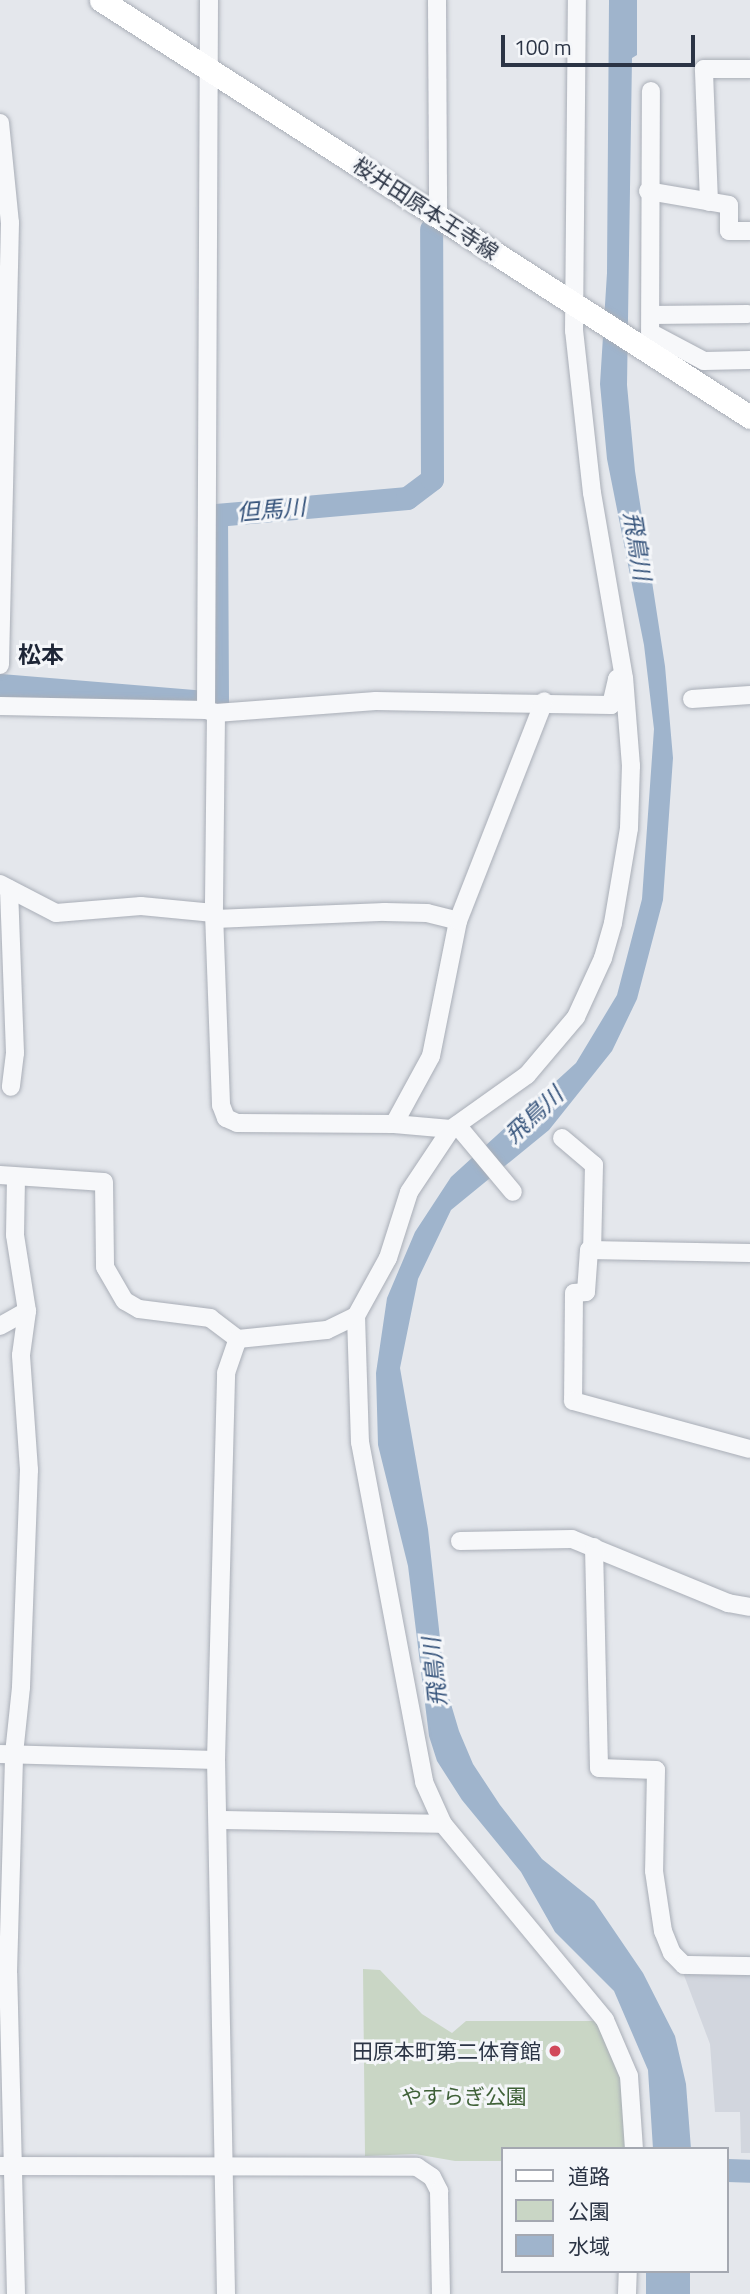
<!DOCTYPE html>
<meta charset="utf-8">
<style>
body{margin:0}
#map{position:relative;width:750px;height:2294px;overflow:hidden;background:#e4e7ec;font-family:"Titillium Web","Noto Sans JP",sans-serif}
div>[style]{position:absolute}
.built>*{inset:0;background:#d2d6de}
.green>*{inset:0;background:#c9d6c5}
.water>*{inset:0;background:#9fb4cc;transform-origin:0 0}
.river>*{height:23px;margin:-11.5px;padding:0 11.5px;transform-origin:11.5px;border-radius:11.5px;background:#9fb4cc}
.roads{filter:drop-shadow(0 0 2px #a9aeb7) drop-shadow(0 0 2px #a9aeb7)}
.minor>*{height:18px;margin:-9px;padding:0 9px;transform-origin:9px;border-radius:9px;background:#f7f8fa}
.major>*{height:23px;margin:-11.5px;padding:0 11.5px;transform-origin:11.5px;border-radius:11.5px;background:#fff}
.dots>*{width:19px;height:19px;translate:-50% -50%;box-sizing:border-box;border:4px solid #f4f6f9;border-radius:50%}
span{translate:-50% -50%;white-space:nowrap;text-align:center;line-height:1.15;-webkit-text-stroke:6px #f4f6f9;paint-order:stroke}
.street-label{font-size:21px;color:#2b3445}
.poi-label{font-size:21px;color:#2b3445}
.right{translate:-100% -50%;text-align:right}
.park-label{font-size:21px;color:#3f6138}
.water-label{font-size:23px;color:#34527a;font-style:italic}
.neighbourhood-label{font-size:23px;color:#1d2536;font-weight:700}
.legend{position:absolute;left:501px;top:2147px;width:228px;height:126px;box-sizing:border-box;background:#f4f6f9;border:2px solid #a4a8b1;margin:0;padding:9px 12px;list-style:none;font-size:21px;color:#2b3445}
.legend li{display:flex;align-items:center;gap:14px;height:35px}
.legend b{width:35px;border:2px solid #a4a8b1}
.scale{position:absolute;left:501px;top:35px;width:194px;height:32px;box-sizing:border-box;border:4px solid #2b3445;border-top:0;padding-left:9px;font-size:21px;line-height:24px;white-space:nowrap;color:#2b3445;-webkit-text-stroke:5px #f4f6f9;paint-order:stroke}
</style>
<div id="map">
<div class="built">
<i style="clip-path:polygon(682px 1970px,750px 1970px,750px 2153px,741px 2153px,740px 2112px,715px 2112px,710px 2044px)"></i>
</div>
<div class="green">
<i style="clip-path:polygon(363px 1969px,380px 1970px,422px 2014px,452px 2033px,466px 2021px,597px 2021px,621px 2080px,627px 2149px,503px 2149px,503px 2161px,455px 2161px,415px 2154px,365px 2156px)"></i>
</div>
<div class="water">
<i style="clip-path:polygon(609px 0,637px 0,637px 55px,632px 58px,627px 385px,635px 471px,665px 666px,673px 758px,663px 900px,637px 999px,612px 1051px,549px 1130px,451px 1210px,418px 1279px,400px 1368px,428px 1529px,445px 1684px,459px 1731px,473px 1764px,500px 1805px,542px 1859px,594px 1901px,643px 1973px,675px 2036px,686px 2084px,691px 2149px,653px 2149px,648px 2070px,614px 1991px,555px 1932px,521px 1872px,462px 1800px,437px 1761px,429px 1736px,408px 1566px,378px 1445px,376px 1373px,387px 1298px,415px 1232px,451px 1177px,576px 1063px,617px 995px,642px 899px,654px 729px,644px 645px,607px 459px,600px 384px,607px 273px)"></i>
<i style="left:646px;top:2271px;width:44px;height:23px"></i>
</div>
<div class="river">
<i style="left:0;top:685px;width:218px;rotate:4.7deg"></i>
<i style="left:217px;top:703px;width:188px;rotate:-90.3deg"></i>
<i style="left:216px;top:515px;width:192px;rotate:-5.1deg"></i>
<i style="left:407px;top:498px;width:31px;rotate:-37deg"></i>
<i style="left:432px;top:479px;width:250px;rotate:-90.2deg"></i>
<i style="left:727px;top:2170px;width:23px;rotate:2deg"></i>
</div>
<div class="roads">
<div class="minor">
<i style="left:209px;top:0;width:710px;rotate:90.24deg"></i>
<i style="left:206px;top:710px;width:10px;rotate:17deg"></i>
<i style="left:216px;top:713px;width:160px;rotate:-4.3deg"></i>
<i style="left:376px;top:701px;width:235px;rotate:1deg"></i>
<i style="left:611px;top:705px;width:27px;rotate:-77deg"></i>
<i style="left:617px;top:679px;width:6px;rotate:-9deg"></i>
<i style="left:437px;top:0;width:216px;rotate:89.7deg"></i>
<i style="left:0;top:123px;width:100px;rotate:84.3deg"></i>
<i style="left:10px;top:223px;width:442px;rotate:91.3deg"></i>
<i style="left:648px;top:191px;width:82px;rotate:9.8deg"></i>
<i style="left:729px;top:205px;width:26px;rotate:90deg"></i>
<i style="left:729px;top:231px;width:21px"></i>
<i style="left:709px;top:202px;width:133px;rotate:-92.2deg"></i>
<i style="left:704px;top:69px;width:46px"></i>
<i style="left:651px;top:315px;width:97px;rotate:-0.6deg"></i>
<i style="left:655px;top:335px;width:55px;rotate:28deg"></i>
<i style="left:704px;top:361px;width:46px;rotate:-1.2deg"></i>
<i style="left:650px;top:352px;width:261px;rotate:-89.8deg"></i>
<i style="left:692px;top:699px;width:58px;rotate:-3.9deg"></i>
<i style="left:0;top:706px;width:206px;rotate:1.1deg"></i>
<i style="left:216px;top:713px;width:200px;rotate:90.6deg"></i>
<i style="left:214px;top:913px;width:192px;rotate:87.9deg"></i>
<i style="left:221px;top:1105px;width:14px;rotate:69deg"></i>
<i style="left:226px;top:1118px;width:12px;rotate:24deg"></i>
<i style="left:237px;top:1123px;width:157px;rotate:0.4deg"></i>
<i style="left:394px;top:1124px;width:57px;rotate:5deg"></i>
<i style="left:0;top:884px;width:63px;rotate:27.4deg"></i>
<i style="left:56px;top:913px;width:85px;rotate:-4.7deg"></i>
<i style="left:141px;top:906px;width:73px;rotate:5.5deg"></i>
<i style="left:9px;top:889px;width:164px;rotate:87.9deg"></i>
<i style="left:15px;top:1053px;width:34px;rotate:97deg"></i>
<i style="left:215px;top:919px;width:170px;rotate:-2.4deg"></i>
<i style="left:385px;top:912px;width:42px;rotate:1.4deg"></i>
<i style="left:427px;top:913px;width:32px;rotate:14deg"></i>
<i style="left:394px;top:1124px;width:77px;rotate:-61.4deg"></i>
<i style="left:431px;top:1056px;width:138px;rotate:-78.7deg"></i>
<i style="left:458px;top:921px;width:236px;rotate:-68.6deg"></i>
<i style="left:457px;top:1125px;width:87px;rotate:50.1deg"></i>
<i style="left:562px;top:1138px;width:42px;rotate:40.2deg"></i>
<i style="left:594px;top:1165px;width:86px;rotate:91.3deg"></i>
<i style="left:0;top:1175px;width:104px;rotate:3.9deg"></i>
<i style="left:104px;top:1182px;width:85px;rotate:89.3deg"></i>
<i style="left:105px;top:1267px;width:39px;rotate:60deg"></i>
<i style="left:125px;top:1301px;width:16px;rotate:30deg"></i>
<i style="left:139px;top:1309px;width:72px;rotate:7.2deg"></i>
<i style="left:210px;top:1318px;width:35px;rotate:37deg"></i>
<i style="left:750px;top:1253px;width:161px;rotate:-178.9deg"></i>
<i style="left:589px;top:1250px;width:42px;rotate:94.1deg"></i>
<i style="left:586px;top:1292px;width:12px;rotate:175deg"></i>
<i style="left:574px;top:1293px;width:108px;rotate:90.5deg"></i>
<i style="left:573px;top:1401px;width:183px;rotate:15.2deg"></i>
<i style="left:356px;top:1316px;width:126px;rotate:88.2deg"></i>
<i style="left:360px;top:1442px;width:346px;rotate:79.3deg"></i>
<i style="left:424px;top:1782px;width:46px;rotate:65.7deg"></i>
<i style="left:443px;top:1824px;width:254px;rotate:50.4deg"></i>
<i style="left:605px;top:2020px;width:61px;rotate:66.8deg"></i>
<i style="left:629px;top:2076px;width:73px;rotate:86.1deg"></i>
<i style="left:0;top:1326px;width:31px;rotate:-29deg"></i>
<i style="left:460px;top:1541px;width:112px;rotate:-1deg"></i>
<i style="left:572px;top:1539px;width:169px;rotate:22.3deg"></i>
<i style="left:728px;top:1603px;width:22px;rotate:10deg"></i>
<i style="left:594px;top:1547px;width:221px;rotate:88.7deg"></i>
<i style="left:599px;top:1768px;width:57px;rotate:2deg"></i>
<i style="left:656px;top:1770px;width:101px;rotate:91.1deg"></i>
<i style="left:654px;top:1871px;width:61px;rotate:81.5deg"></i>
<i style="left:663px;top:1931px;width:24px;rotate:68deg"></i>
<i style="left:672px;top:1953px;width:17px;rotate:45deg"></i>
<i style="left:684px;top:1965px;width:66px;rotate:0.9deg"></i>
<i style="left:0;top:1754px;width:216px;rotate:1.6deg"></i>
<i style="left:218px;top:1820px;width:225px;rotate:1deg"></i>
<i style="left:0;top:2166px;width:417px;rotate:0.1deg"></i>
<i style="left:417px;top:2167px;width:18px;rotate:34deg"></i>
<i style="left:432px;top:2177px;width:16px;rotate:63deg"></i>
<i style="left:439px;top:2191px;width:103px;rotate:88.9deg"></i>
<i style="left:16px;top:2294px;width:321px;rotate:-91.4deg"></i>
<i style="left:8px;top:1973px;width:219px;rotate:-88.4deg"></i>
<i style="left:14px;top:1754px;width:67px;rotate:-84deg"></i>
<i style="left:21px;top:1687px;width:217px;rotate:-87.9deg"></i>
<i style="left:29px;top:1470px;width:115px;rotate:-94deg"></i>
<i style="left:21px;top:1355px;width:44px;rotate:-82.2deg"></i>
<i style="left:27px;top:1311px;width:77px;rotate:-99deg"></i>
<i style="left:15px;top:1235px;width:57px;rotate:-89deg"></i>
<i style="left:226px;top:2294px;width:534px;rotate:-91.07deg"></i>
<i style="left:216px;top:1760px;width:387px;rotate:-88.5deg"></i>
<i style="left:226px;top:1373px;width:36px;rotate:-71deg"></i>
<i style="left:238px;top:1339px;width:89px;rotate:-5.8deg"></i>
<i style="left:327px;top:1330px;width:32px;rotate:-26deg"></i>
<i style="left:356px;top:1316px;width:66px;rotate:-61.1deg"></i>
<i style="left:388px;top:1258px;width:69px;rotate:-72.3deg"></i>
<i style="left:409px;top:1192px;width:76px;rotate:-56.3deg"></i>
<i style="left:451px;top:1129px;width:93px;rotate:-35.4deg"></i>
<i style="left:527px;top:1075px;width:76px;rotate:-49.8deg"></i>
<i style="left:576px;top:1017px;width:65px;rotate:-65.4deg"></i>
<i style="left:603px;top:958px;width:36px;rotate:-74deg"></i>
<i style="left:613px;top:923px;width:96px;rotate:-80.4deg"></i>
<i style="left:629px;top:828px;width:62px;rotate:-88.2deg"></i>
<i style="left:631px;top:766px;width:88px;rotate:-94.5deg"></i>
<i style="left:624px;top:678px;width:188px;rotate:-99.8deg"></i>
<i style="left:592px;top:493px;width:163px;rotate:-96.3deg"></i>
<i style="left:574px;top:331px;width:331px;rotate:-89.5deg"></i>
<i style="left:627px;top:2294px;width:23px;rotate:-88deg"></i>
</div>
<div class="major">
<i style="left:101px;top:0;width:771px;rotate:32.72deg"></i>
</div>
</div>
<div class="dots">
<i style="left:555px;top:2051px;background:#d1495b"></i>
</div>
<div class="street-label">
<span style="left:426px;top:208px;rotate:33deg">桜井田原本王寺線</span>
</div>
<div class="poi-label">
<span class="right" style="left:541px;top:2051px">田原本町第二体育館</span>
</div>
<div class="park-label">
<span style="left:464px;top:2096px">やすらぎ公園</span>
</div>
<div class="water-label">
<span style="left:271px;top:510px;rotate:-5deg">但馬川</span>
<span style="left:637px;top:546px;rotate:81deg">飛鳥川</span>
<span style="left:534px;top:1115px;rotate:-43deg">飛鳥川</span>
<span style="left:435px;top:1672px;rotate:-96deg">飛鳥川</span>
</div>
<div class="neighbourhood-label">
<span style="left:41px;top:655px">松本</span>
</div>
<ul class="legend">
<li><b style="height:9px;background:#fff"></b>道路</li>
<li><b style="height:19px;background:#c9d6c5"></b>公園</li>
<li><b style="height:19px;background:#9fb4cc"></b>水域</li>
</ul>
<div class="scale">100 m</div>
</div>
